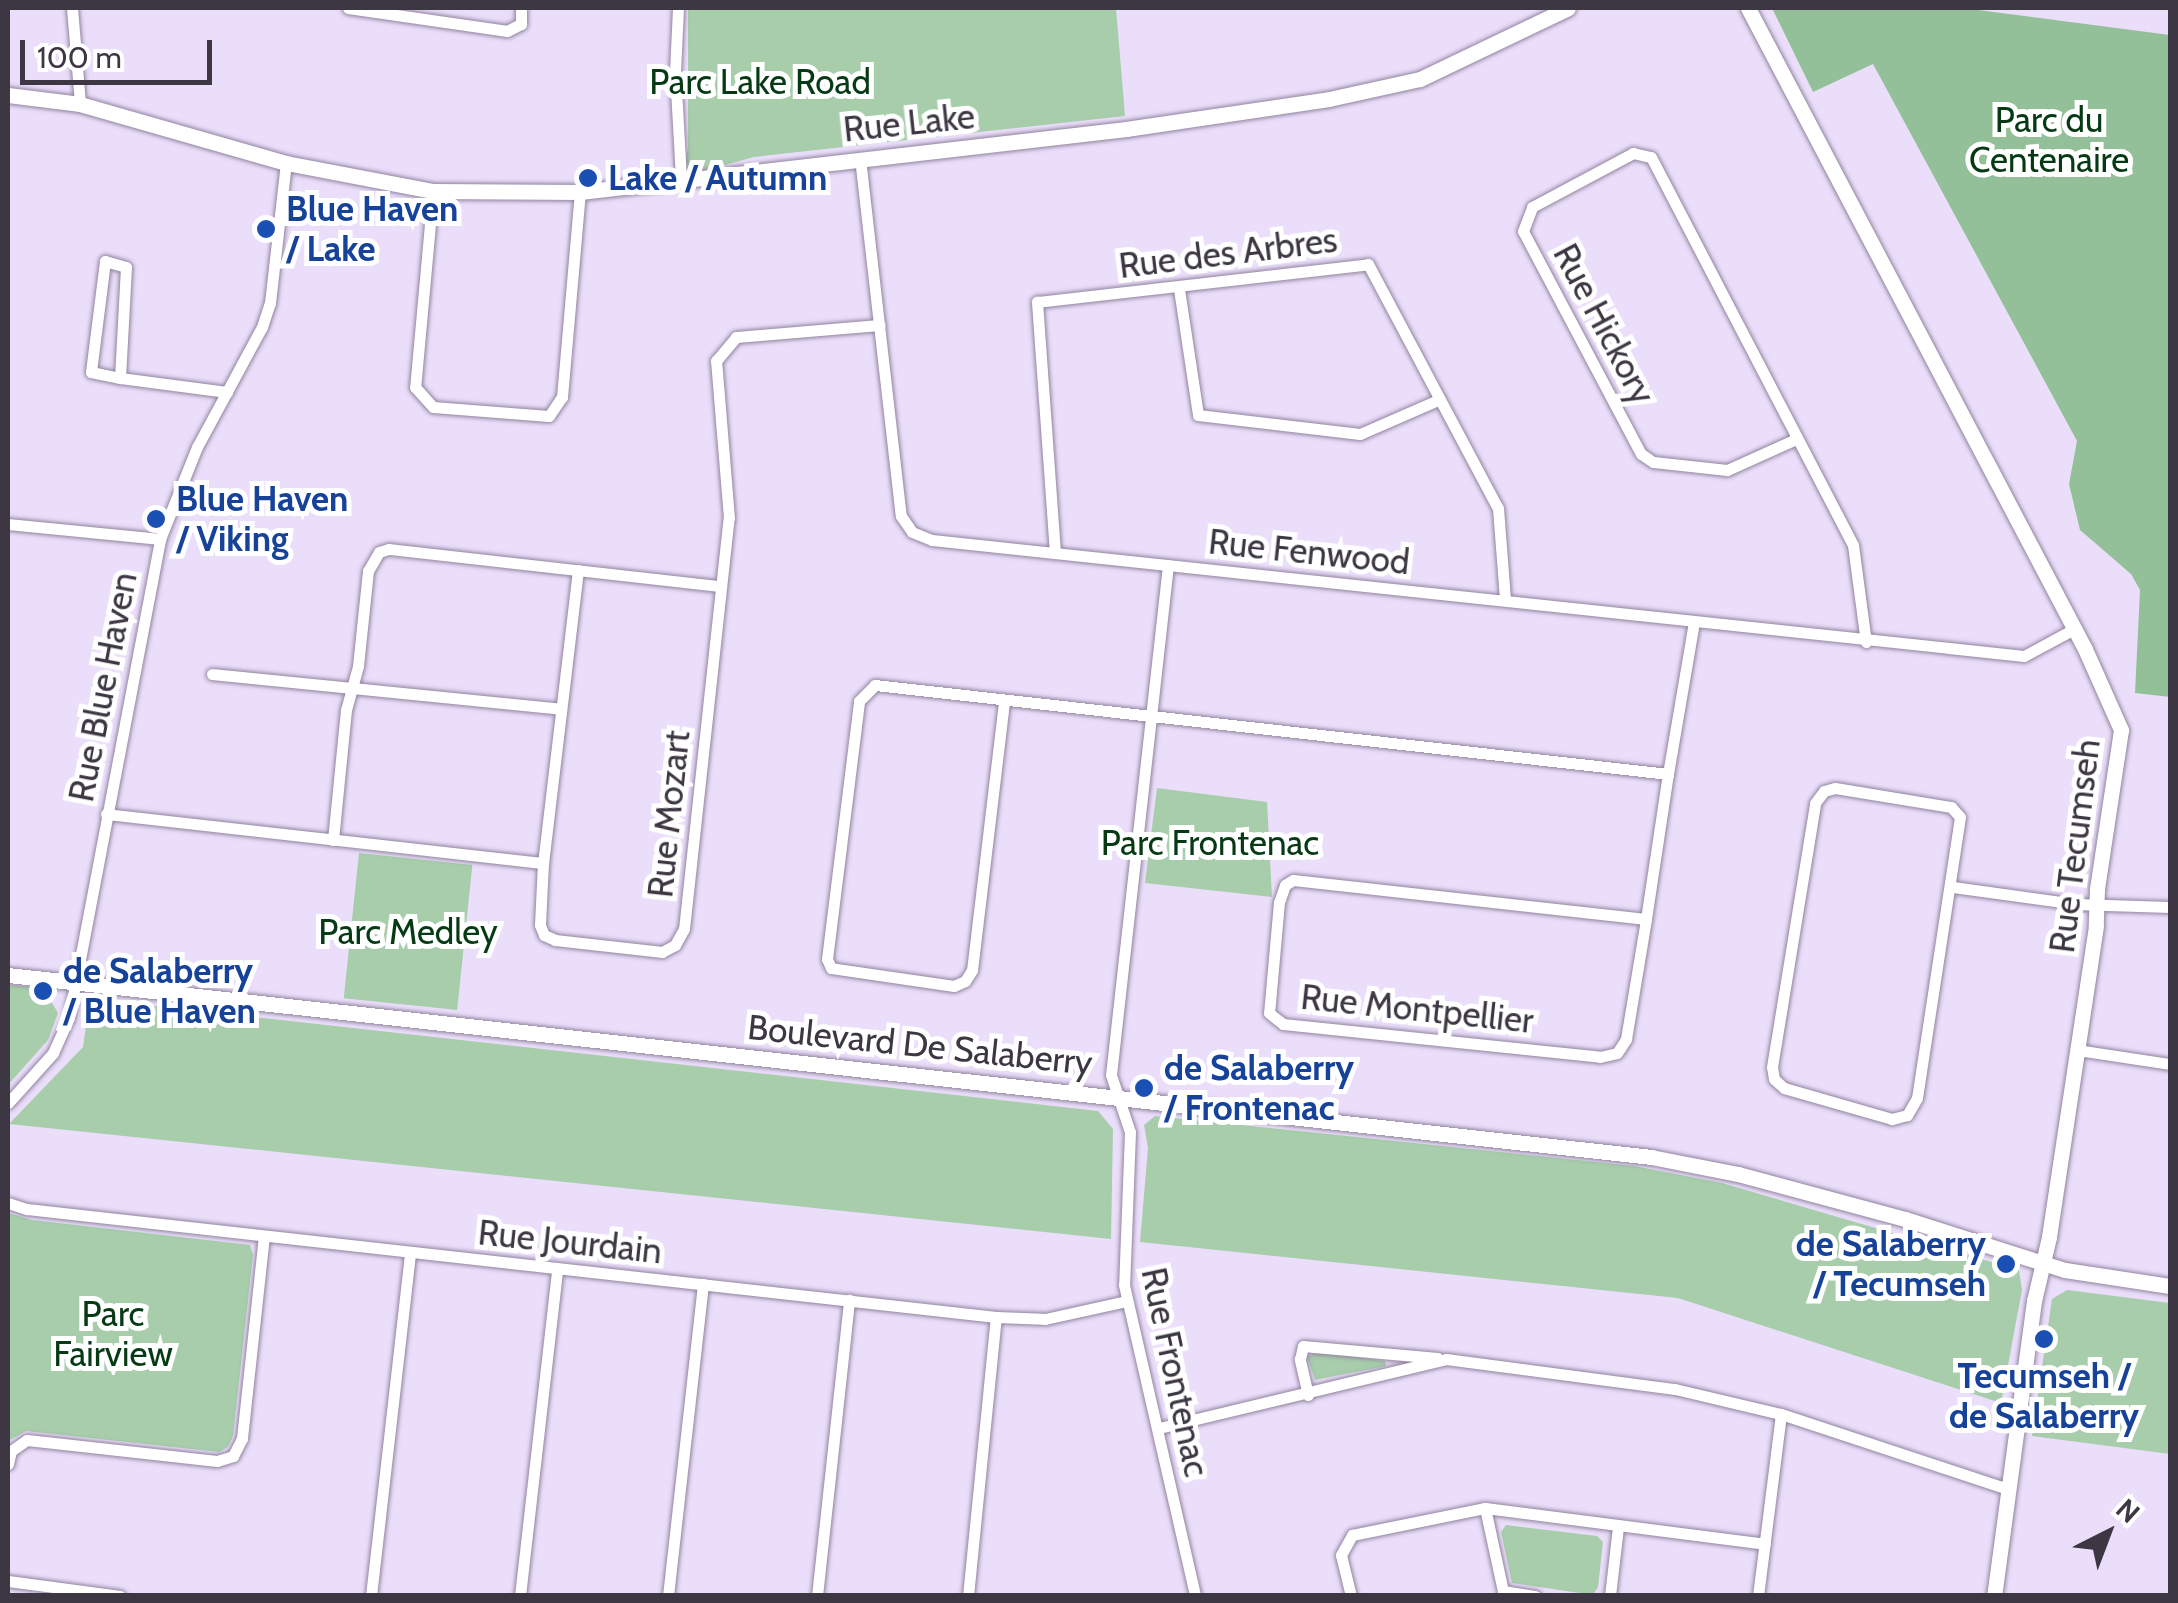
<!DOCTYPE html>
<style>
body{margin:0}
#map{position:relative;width:2178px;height:1603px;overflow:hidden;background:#ebdefb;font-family:Cabin,sans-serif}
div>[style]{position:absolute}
.green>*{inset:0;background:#a7cdab;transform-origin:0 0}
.forest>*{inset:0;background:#93c098}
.roads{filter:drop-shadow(0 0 2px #90849e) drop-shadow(0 0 2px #90849e)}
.minor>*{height:11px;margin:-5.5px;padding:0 5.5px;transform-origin:5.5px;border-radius:5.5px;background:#fff}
.tertiary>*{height:15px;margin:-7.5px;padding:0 7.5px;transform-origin:7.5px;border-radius:7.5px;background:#fff}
.dots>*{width:28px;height:28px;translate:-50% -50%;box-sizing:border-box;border:5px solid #fff;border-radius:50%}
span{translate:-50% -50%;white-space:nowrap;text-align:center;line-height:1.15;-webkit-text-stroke:10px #fff;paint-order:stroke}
.park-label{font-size:35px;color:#063a14}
.street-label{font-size:35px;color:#3c3742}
.transit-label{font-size:35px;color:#164399;font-weight:700}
.left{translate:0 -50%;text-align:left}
.right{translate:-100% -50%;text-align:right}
.frame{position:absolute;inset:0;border:10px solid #3c3742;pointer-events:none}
.north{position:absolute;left:2058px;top:1483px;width:100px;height:100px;-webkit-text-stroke:8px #fff;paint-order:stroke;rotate:42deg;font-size:28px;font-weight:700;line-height:40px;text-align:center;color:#3c3742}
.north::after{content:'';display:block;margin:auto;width:35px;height:45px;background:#3c3742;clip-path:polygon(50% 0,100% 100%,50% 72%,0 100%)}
.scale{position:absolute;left:20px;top:40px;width:192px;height:45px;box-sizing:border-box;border:5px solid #3c3742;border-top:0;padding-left:12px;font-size:30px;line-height:35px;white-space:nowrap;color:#3c3742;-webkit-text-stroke:8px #fff;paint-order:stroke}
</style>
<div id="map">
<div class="green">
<i style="clip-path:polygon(688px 8px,1116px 8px,1125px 116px,754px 157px,681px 177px,688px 149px)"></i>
<i style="clip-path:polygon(1157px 788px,1267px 802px,1272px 897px,1145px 883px)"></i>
<i style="left:359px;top:853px;width:114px;height:146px;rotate:6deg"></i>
<i style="clip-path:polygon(8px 985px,43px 988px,58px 1013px,48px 1040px,8px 1085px)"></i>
<i style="clip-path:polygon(110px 1001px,1098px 1111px,1113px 1129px,1111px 1239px,9px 1124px,83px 1047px,88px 1012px,95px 1003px)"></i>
<i style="clip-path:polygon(1155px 1116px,1634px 1166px,1722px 1183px,2019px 1270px,2022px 1290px,2001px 1403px,1678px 1298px,1140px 1242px,1148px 1148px,1144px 1125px)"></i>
<i style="clip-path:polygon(8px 1213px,32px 1220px,250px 1245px,253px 1255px,233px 1436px,228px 1447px,219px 1452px,26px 1431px,8px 1441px)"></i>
<i style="clip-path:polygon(2067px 1290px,2170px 1303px,2170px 1454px,2032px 1436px,2052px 1299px)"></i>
<i style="clip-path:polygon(1317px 1352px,1385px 1361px,1386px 1366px,1315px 1380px,1307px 1357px)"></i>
<i style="clip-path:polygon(1506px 1525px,1597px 1536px,1603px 1542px,1598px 1587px,1593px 1595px,1512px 1583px,1501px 1532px)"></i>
</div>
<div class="forest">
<i style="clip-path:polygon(1772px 8px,1963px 8px,2170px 35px,2170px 697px,2135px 693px,2140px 590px,2131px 574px,2080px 530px,2069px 484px,2077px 441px,1873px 64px,1813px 92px)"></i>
</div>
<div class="roads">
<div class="minor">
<i style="left:72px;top:8px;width:96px;rotate:85.2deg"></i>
<i style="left:348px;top:8px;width:161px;rotate:8.2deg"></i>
<i style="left:507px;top:31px;width:16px;rotate:-27deg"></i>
<i style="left:521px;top:24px;width:16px;rotate:-90deg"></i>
<i style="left:678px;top:8px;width:63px;rotate:92.7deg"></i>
<i style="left:675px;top:71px;width:106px;rotate:86.8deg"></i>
<i style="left:860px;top:158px;width:360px;rotate:83.5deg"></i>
<i style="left:901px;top:516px;width:19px;rotate:55deg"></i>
<i style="left:912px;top:532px;width:22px;rotate:22deg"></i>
<i style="left:932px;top:540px;width:1098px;rotate:6.06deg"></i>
<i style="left:2024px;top:656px;width:55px;rotate:-28.4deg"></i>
<i style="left:433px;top:191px;width:197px;rotate:95.2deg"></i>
<i style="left:415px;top:387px;width:27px;rotate:48deg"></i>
<i style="left:433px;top:407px;width:116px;rotate:4.4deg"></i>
<i style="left:549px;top:416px;width:23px;rotate:-56deg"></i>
<i style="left:562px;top:397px;width:206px;rotate:-85deg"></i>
<i style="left:1179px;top:289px;width:127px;rotate:81.4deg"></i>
<i style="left:1198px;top:415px;width:163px;rotate:6.7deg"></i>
<i style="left:1360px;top:434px;width:87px;rotate:-23.6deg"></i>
<i style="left:120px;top:378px;width:111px;rotate:-86.9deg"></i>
<i style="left:126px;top:267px;width:22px;rotate:-164deg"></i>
<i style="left:105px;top:261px;width:112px;rotate:97.2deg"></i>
<i style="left:91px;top:372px;width:30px;rotate:12deg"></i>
<i style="left:120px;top:378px;width:108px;rotate:7.5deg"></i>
<i style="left:1796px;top:439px;width:76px;rotate:155.8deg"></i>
<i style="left:1727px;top:470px;width:74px;rotate:-173.8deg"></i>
<i style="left:1653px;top:462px;width:14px;rotate:-146deg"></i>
<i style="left:1641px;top:454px;width:252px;rotate:-117.9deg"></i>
<i style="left:1523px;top:231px;width:26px;rotate:-69deg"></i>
<i style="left:1532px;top:207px;width:115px;rotate:-28.1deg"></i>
<i style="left:1633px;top:153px;width:18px;rotate:13deg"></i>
<i style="left:1651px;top:157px;width:437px;rotate:62.5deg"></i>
<i style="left:1853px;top:545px;width:98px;rotate:82.4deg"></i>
<i style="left:8px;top:524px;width:153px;rotate:5.6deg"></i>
<i style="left:1055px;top:553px;width:252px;rotate:-94.1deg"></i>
<i style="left:1037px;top:302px;width:333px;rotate:-6.5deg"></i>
<i style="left:1368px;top:264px;width:276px;rotate:62deg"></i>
<i style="left:1498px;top:508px;width:92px;rotate:85.6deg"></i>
<i style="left:1168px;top:565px;width:513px;rotate:96.38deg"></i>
<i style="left:1111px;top:1075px;width:60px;rotate:71.6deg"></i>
<i style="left:1130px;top:1132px;width:153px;rotate:92.2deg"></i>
<i style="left:1124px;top:1285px;width:319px;rotate:77.1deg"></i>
<i style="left:578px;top:570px;width:295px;rotate:96.8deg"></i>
<i style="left:543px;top:863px;width:62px;rotate:92.8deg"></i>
<i style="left:540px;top:925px;width:11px;rotate:68deg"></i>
<i style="left:544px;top:935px;width:12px;rotate:24deg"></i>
<i style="left:555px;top:940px;width:108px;rotate:6.4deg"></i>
<i style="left:662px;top:952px;width:15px;rotate:-28deg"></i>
<i style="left:675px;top:945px;width:18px;rotate:-61deg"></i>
<i style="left:684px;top:929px;width:413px;rotate:-83.8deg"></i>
<i style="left:729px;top:518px;width:158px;rotate:-94.7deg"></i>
<i style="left:716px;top:361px;width:31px;rotate:-50deg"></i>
<i style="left:736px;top:337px;width:144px;rotate:-4.8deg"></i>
<i style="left:212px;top:674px;width:350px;rotate:5.7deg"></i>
<i style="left:1004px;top:702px;width:270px;rotate:96.8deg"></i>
<i style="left:972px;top:970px;width:13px;rotate:122deg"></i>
<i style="left:965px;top:981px;width:12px;rotate:156deg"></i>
<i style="left:954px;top:986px;width:124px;rotate:-171.7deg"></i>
<i style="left:831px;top:968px;width:10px;rotate:-114deg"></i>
<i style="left:827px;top:959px;width:260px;rotate:-82.9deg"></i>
<i style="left:859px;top:701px;width:23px;rotate:-45deg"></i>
<i style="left:875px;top:685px;width:798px;rotate:6.4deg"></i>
<i style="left:1835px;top:788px;width:118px;rotate:9.3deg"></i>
<i style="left:1951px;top:807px;width:13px;rotate:48deg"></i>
<i style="left:1960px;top:817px;width:284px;rotate:98.7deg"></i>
<i style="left:1917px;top:1098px;width:20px;rotate:120deg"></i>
<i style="left:1907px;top:1115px;width:16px;rotate:165deg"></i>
<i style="left:1892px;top:1119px;width:112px;rotate:-164deg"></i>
<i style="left:1784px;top:1088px;width:13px;rotate:-138deg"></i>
<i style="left:1774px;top:1079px;width:12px;rotate:-99deg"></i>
<i style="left:1772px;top:1067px;width:267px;rotate:-80.7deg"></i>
<i style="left:1815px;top:803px;width:15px;rotate:-53deg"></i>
<i style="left:1824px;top:791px;width:11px;rotate:-15deg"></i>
<i style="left:106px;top:814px;width:440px;rotate:6.4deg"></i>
<i style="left:333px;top:840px;width:131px;rotate:-84.3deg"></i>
<i style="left:346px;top:710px;width:46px;rotate:-74.7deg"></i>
<i style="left:358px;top:666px;width:96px;rotate:-84deg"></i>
<i style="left:368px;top:571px;width:22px;rotate:-60deg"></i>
<i style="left:379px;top:552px;width:10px;rotate:-17deg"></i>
<i style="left:389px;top:549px;width:334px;rotate:6.4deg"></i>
<i style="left:1953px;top:887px;width:123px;rotate:7.9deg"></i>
<i style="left:2075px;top:904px;width:95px;rotate:1.8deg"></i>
<i style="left:1646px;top:919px;width:355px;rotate:-173.7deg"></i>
<i style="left:1293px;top:880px;width:9px;rotate:148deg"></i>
<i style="left:1285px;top:885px;width:18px;rotate:109deg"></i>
<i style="left:1279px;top:902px;width:111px;rotate:95.1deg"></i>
<i style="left:1269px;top:1013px;width:18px;rotate:38deg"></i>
<i style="left:1283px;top:1024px;width:319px;rotate:5.9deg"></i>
<i style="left:1600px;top:1057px;width:17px;rotate:-13deg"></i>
<i style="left:1617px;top:1053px;width:17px;rotate:-57deg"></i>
<i style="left:1626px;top:1039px;width:122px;rotate:-80.5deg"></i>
<i style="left:1646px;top:919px;width:147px;rotate:-81.4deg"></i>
<i style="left:1668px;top:774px;width:154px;rotate:-80.3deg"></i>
<i style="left:2077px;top:1050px;width:94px;rotate:8.6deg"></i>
<i style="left:8px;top:1103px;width:67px;rotate:-48deg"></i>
<i style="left:53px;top:1053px;width:39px;rotate:-66deg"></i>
<i style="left:69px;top:1017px;width:487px;rotate:-79.2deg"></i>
<i style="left:160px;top:539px;width:99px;rotate:-68.1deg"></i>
<i style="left:197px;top:447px;width:136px;rotate:-61.6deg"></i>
<i style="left:262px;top:327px;width:25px;rotate:-72deg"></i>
<i style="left:270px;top:303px;width:141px;rotate:-83.5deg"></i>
<i style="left:8px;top:1203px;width:20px;rotate:18deg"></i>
<i style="left:27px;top:1209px;width:975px;rotate:6.36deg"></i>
<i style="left:996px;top:1317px;width:49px;rotate:2.3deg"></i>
<i style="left:1045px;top:1319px;width:84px;rotate:-12.4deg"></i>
<i style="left:1308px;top:1395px;width:37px;rotate:-103deg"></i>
<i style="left:1300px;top:1359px;width:13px;rotate:-77deg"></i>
<i style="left:1303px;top:1346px;width:135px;rotate:5.1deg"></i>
<i style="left:1159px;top:1428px;width:295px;rotate:-13.5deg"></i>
<i style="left:1446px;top:1359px;width:231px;rotate:7.5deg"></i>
<i style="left:1675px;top:1389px;width:109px;rotate:13.3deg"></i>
<i style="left:1781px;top:1414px;width:239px;rotate:18.3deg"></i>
<i style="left:8px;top:1464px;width:13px;rotate:-77deg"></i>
<i style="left:11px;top:1451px;width:19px;rotate:-35deg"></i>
<i style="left:27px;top:1440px;width:191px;rotate:6.3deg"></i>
<i style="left:217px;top:1461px;width:17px;rotate:-17deg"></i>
<i style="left:233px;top:1456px;width:20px;rotate:-63deg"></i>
<i style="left:242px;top:1438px;width:203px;rotate:-83.8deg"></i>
<i style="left:1485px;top:1508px;width:85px;rotate:77.8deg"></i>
<i style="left:1503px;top:1591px;width:33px;rotate:9deg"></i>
<i style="left:8px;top:1581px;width:113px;rotate:7.6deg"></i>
<i style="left:371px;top:1596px;width:346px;rotate:-83.5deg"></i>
<i style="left:520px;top:1596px;width:329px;rotate:-83.5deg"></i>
<i style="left:668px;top:1596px;width:314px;rotate:-83.6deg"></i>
<i style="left:817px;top:1596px;width:298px;rotate:-83.8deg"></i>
<i style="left:968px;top:1596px;width:280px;rotate:-84.3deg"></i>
<i style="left:1351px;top:1596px;width:42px;rotate:-103.7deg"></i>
<i style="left:1341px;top:1555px;width:23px;rotate:-61deg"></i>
<i style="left:1352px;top:1535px;width:136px;rotate:-11.5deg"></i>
<i style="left:1485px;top:1508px;width:282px;rotate:7.3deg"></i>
<i style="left:1610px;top:1596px;width:69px;rotate:-83.4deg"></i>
<i style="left:1758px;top:1596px;width:183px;rotate:-82.8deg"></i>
</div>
<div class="tertiary">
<i style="left:1748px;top:8px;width:724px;rotate:62.27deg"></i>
<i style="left:2085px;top:649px;width:89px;rotate:66deg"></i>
<i style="left:2121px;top:730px;width:161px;rotate:98.6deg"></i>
<i style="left:2097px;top:889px;width:37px;rotate:92deg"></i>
<i style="left:2096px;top:926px;width:315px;rotate:98.6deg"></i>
<i style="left:2049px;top:1237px;width:66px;rotate:103.2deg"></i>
<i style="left:2034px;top:1301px;width:298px;rotate:97.7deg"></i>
<i style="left:8px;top:95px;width:73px;rotate:7.1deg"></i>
<i style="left:80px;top:104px;width:214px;rotate:16deg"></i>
<i style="left:286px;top:163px;width:150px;rotate:10.8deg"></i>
<i style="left:433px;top:191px;width:147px;rotate:0.4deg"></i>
<i style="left:580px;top:192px;width:550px;rotate:-6.58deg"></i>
<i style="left:1126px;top:129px;width:205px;rotate:-8.4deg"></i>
<i style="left:1329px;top:99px;width:93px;rotate:-12.4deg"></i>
<i style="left:1420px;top:79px;width:164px;rotate:-25.6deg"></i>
<i style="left:8px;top:975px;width:1653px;rotate:6.32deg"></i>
<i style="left:1651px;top:1157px;width:89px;rotate:11.1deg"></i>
<i style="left:1738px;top:1174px;width:173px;rotate:15.1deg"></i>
<i style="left:1905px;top:1219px;width:168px;rotate:17.7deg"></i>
<i style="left:2065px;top:1270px;width:106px;rotate:8.7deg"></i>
</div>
</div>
<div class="dots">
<i style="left:588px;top:178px;background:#1a4fb4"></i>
<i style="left:266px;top:229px;background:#1a4fb4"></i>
<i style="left:156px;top:519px;background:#1a4fb4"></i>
<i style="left:43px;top:991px;background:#1a4fb4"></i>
<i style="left:1144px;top:1088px;background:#1a4fb4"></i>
<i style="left:2006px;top:1264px;background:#1a4fb4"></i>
<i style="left:2044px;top:1339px;background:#1a4fb4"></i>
</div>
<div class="park-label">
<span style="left:760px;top:82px">Parc Lake Road</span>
<span style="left:2049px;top:140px">Parc du<br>Centenaire</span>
<span style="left:1210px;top:843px">Parc Frontenac</span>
<span style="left:408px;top:932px">Parc Medley</span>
<span style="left:113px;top:1334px">Parc<br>Fairview</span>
</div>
<div class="street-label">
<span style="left:909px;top:123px;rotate:-6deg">Rue Lake</span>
<span style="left:1228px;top:253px;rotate:-7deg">Rue des Arbres</span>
<span style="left:1604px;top:324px;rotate:62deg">Rue Hickory</span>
<span style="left:1309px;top:552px;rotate:6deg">Rue Fenwood</span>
<span style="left:103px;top:687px;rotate:-79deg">Rue Blue Haven</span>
<span style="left:669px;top:814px;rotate:-84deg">Rue Mozart</span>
<span style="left:2075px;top:846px;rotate:-83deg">Rue Tecumseh</span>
<span style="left:1417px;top:1009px;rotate:6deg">Rue Montpellier</span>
<span style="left:920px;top:1045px;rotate:6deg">Boulevard De Salaberry</span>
<span style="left:570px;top:1242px;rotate:6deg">Rue Jourdain</span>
<span style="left:1175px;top:1372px;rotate:78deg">Rue Frontenac</span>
</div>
<div class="transit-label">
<span class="left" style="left:608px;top:178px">Lake / Autumn</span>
<span class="left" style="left:286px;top:229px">Blue Haven<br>/ Lake</span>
<span class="left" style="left:176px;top:519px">Blue Haven<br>/ Viking</span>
<span class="left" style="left:63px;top:991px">de Salaberry<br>/ Blue Haven</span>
<span class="left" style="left:1164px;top:1088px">de Salaberry<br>/ Frontenac</span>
<span class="right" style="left:1986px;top:1264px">de Salaberry<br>/ Tecumseh</span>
<span style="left:2044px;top:1396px">Tecumseh /<br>de Salaberry</span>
</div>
<div class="frame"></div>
<div class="north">N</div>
<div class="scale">100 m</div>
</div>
